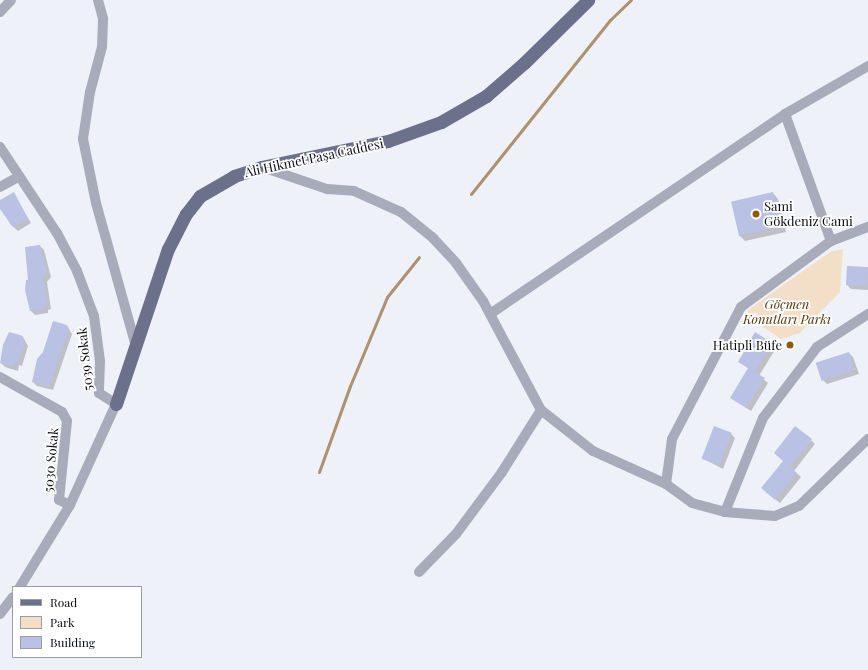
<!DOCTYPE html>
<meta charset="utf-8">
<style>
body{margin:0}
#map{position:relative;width:868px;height:670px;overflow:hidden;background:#eff1f8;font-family:"Playfair Display",serif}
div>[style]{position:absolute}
.green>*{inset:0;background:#f3dfc8}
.shadow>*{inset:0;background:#0003}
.stream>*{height:3px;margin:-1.5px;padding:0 1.5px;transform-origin:1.5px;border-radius:1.5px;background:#ae916e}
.building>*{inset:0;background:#b9c1e4;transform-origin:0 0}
.minor>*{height:10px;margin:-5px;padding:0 5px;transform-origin:5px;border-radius:5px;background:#a8abba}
.major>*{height:13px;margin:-6.5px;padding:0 6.5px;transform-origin:6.5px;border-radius:6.5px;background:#6b708b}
.dots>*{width:11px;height:11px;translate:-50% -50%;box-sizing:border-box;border:2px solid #fefffe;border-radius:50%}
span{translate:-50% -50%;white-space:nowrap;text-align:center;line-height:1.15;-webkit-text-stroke:3.5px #fefffe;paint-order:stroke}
.street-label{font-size:13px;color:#090a16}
.poi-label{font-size:13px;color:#090a16}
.left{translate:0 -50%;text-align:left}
.right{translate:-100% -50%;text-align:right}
.park-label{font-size:13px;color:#563709;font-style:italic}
.legend{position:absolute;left:12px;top:586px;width:130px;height:72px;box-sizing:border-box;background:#fefffe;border:1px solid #9c9da1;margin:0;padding:5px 7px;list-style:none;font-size:12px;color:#090a16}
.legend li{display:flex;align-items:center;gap:8px;height:20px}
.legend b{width:20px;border:1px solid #9c9da1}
</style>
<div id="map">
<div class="green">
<i style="clip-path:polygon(843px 249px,840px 292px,800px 333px,781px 339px,747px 316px,748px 310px,830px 252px)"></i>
</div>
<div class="shadow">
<i style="clip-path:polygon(773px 193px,778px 199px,786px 232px,745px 241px,739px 235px)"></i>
<i style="clip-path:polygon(14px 194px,31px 223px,18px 231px,10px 224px,0 204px)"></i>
<i style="clip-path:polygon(40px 246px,44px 250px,51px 277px,47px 282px,51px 309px,48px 310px,48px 313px,35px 315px,31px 311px)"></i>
<i style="clip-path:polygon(868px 268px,868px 290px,851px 289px,846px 284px)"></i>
<i style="clip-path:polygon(67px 326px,72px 334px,53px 390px,37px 386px,33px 382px)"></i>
<i style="clip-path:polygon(755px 334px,776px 348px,759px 376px,768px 383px,751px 411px,731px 398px,749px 369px,739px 361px)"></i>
<i style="clip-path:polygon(23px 337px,28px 346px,22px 366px,19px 365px,18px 371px,5px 367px,1px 363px)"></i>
<i style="clip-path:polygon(849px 353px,853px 357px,859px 374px,827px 384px,823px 380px)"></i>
<i style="clip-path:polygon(731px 434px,735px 438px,723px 469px,702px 458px)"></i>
<i style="clip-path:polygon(811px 440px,815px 444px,794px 471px,801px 477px,780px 503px,766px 492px)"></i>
</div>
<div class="stream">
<i style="left:471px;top:194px;width:223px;rotate:-51.4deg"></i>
<i style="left:610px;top:20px;width:29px;rotate:-44deg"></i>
<i style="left:319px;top:472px;width:91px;rotate:-70.2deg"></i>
<i style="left:350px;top:386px;width:96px;rotate:-67.4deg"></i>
<i style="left:387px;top:297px;width:51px;rotate:-51.3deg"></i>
</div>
<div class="building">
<i style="clip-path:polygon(14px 192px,28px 219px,13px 227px,0 209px,0 200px)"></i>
<i style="left:773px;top:192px;width:35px;height:43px;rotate:77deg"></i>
<i style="clip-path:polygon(40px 245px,47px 272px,43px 277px,48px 305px,44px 306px,44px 309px,30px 311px,25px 290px,26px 280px,28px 280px,25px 247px)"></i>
<i style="left:847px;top:266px;width:21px;height:19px;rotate:3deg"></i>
<i style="clip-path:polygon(53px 321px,67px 325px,69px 329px,49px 387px,32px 382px,37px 359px,43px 352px)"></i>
<i style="clip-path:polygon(9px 332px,23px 336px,22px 340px,25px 341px,18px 363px,15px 362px,14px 367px,0 363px,3px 345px)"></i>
<i style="clip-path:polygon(755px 332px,772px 343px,755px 372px,765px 378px,746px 408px,730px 398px,748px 368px,738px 362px)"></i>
<i style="left:849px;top:352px;width:19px;height:35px;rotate:72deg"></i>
<i style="left:714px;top:426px;width:19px;height:35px;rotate:21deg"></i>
<i style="clip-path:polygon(795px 426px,812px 439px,790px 466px,797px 473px,775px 500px,761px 488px,783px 461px,774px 453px)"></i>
</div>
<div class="minor">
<i style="left:98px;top:0;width:20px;rotate:75deg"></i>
<i style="left:103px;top:19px;width:28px;rotate:92deg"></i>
<i style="left:102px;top:47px;width:47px;rotate:104.9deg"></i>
<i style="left:90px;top:92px;width:48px;rotate:98.5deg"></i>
<i style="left:83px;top:139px;width:65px;rotate:78.5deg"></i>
<i style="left:96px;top:203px;width:148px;rotate:74.4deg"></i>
<i style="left:0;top:12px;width:16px;rotate:-47deg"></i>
<i style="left:785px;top:114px;width:135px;rotate:70.1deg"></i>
<i style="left:0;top:147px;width:103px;rotate:56.5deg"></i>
<i style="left:57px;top:233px;width:43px;rotate:62.2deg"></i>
<i style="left:77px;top:271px;width:48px;rotate:69.3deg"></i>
<i style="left:94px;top:316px;width:45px;rotate:82.4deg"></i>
<i style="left:100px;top:361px;width:32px;rotate:92deg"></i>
<i style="left:99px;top:393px;width:20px;rotate:33deg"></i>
<i style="left:116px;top:404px;width:111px;rotate:114.5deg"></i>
<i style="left:70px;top:505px;width:96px;rotate:121.4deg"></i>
<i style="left:262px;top:167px;width:69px;rotate:18.7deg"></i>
<i style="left:327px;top:189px;width:27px;rotate:4deg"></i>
<i style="left:354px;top:191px;width:51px;rotate:24.1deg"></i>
<i style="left:401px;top:212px;width:40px;rotate:39deg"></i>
<i style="left:432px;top:237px;width:35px;rotate:47deg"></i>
<i style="left:456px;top:263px;width:47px;rotate:54.6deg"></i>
<i style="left:483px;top:301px;width:123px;rotate:62deg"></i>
<i style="left:541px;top:410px;width:66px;rotate:38.3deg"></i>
<i style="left:593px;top:451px;width:80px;rotate:24.3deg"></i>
<i style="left:666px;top:484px;width:32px;rotate:36deg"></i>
<i style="left:692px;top:503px;width:34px;rotate:15deg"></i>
<i style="left:725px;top:512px;width:50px;rotate:4.6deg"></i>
<i style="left:775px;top:516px;width:26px;rotate:-23deg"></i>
<i style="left:799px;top:506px;width:96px;rotate:-44.2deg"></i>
<i style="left:0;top:187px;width:21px;rotate:-29deg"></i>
<i style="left:490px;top:314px;width:356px;rotate:-34.1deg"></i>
<i style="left:785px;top:114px;width:96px;rotate:-30deg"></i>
<i style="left:0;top:377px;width:71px;rotate:29.4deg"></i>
<i style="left:62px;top:412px;width:10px;rotate:61deg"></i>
<i style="left:67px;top:421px;width:79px;rotate:95.8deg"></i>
<i style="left:59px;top:500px;width:12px;rotate:24deg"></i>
<i style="left:666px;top:484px;width:45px;rotate:-82.4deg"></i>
<i style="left:672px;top:439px;width:149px;rotate:-62.4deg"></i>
<i style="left:741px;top:307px;width:112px;rotate:-36.3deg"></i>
<i style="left:831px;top:241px;width:40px;rotate:-21deg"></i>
<i style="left:725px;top:512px;width:101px;rotate:-68deg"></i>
<i style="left:763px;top:418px;width:89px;rotate:-52.7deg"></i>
<i style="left:817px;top:347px;width:61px;rotate:-32.9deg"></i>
<i style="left:419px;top:572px;width:53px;rotate:-45.8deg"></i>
<i style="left:456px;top:534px;width:77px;rotate:-53.4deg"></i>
<i style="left:502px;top:472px;width:73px;rotate:-57.8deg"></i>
<i style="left:0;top:614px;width:21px;rotate:-53deg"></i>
</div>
<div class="major">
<i style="left:116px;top:404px;width:163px;rotate:-71.5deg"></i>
<i style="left:168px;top:249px;width:39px;rotate:-63deg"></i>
<i style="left:186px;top:214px;width:23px;rotate:-52deg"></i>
<i style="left:200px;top:196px;width:39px;rotate:-30deg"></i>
<i style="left:234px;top:176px;width:28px;rotate:-18deg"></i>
<i style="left:261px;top:167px;width:130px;rotate:-11.6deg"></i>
<i style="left:388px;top:141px;width:56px;rotate:-19.7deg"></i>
<i style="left:441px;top:122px;width:52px;rotate:-30deg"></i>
<i style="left:486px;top:96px;width:50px;rotate:-41deg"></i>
<i style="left:524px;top:63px;width:90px;rotate:-44.5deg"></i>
</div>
<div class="dots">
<i style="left:756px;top:214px;background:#8e5c08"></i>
<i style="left:790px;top:345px;background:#8e5c08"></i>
</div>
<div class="street-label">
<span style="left:314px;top:158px;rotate:-12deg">Ali Hikmet Paşa Caddesi</span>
<span style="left:85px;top:359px;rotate:-96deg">5039 Sokak</span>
<span style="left:51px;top:460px;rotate:-85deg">5030 Sokak</span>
</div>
<div class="poi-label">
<span class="left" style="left:764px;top:214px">Sami<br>Gökdeniz Cami</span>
<span class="right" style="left:782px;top:345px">Hatipli Büfe</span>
</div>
<div class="park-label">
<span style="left:787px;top:312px">Göçmen<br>Konutları Parkı</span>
</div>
<ul class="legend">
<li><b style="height:5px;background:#6b708b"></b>Road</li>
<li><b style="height:11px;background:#f3dfc8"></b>Park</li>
<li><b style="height:11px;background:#b9c1e4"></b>Building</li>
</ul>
</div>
